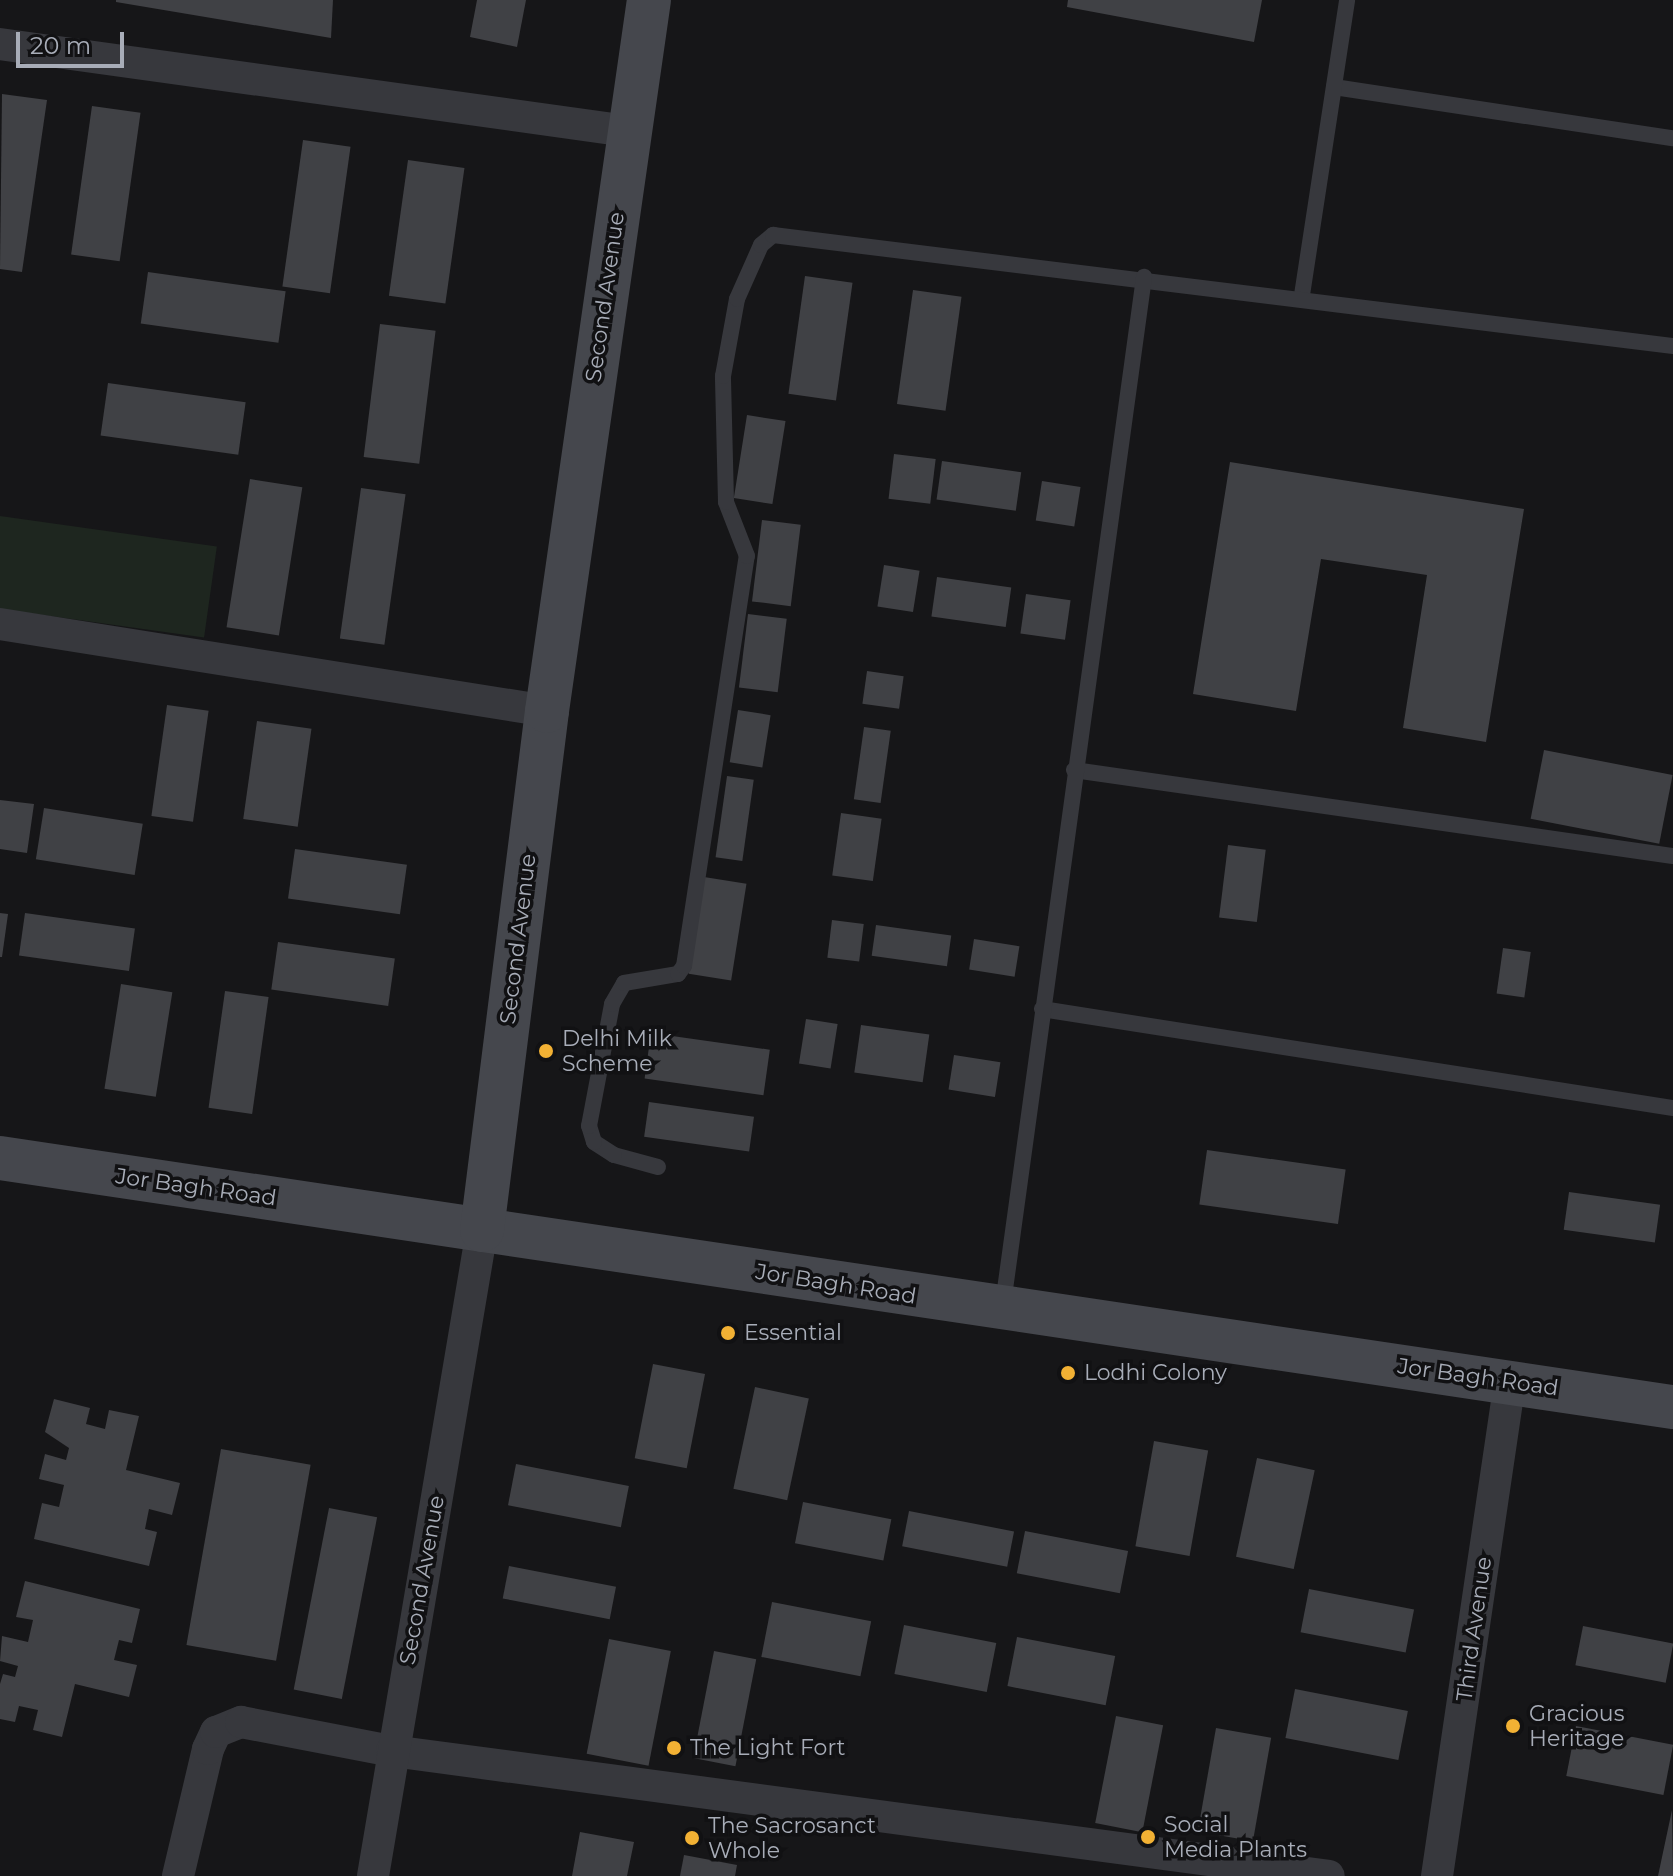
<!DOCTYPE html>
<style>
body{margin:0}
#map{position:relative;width:1673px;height:1876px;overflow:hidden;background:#161618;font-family:Montserrat,sans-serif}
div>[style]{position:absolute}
.green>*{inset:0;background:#1e261f;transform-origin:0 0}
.building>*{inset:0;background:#404145;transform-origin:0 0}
.lane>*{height:16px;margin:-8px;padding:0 8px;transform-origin:8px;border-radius:8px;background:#37383d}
.street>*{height:32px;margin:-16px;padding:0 16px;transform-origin:16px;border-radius:16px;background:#37383d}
.secondary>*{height:44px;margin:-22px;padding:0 22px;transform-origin:22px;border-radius:22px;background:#45474d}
.dots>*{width:22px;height:22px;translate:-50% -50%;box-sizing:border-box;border:4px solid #111113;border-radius:50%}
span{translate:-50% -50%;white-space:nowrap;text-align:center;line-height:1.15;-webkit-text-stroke:7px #111113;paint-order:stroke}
.street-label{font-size:22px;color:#a8adb8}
.poi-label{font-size:22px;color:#a8adb8}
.left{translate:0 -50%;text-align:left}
.scale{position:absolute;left:16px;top:32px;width:108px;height:36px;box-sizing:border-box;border:4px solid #a8adb8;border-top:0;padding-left:10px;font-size:24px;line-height:28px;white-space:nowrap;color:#a8adb8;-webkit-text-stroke:6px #111113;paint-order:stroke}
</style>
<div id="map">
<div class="green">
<i style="left:0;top:516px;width:219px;height:92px;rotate:8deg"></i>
</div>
<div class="building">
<i style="clip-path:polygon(116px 0,333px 0,331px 38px,116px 2px)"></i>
<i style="clip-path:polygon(477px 0,526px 0,517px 47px,470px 37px)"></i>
<i style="clip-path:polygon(1068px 0,1262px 0,1254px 42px,1067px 7px)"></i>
<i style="clip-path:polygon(2px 94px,47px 100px,22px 272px,0 269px)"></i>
<i style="left:92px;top:106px;width:49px;height:150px;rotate:8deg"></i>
<i style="left:303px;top:140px;width:48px;height:148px;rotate:8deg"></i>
<i style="left:408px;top:160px;width:57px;height:137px;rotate:8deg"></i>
<i style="left:148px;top:272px;width:139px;height:52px;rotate:8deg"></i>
<i style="left:805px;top:276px;width:48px;height:119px;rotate:8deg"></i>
<i style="left:913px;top:290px;width:49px;height:115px;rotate:8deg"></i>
<i style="left:380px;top:324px;width:56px;height:134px;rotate:7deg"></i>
<i style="left:108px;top:383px;width:139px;height:53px;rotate:8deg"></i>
<i style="left:747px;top:415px;width:39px;height:84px;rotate:9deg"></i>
<i style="left:894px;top:454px;width:42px;height:45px;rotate:7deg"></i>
<i style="left:942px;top:461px;width:80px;height:39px;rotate:8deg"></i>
<i style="clip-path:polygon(1230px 462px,1524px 509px,1486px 742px,1403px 728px,1427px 575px,1321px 559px,1296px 711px,1193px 694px)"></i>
<i style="left:250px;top:479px;width:53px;height:150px;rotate:9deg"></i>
<i style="left:1042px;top:481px;width:39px;height:40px;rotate:9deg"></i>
<i style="left:361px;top:488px;width:45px;height:152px;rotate:8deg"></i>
<i style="left:762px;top:520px;width:39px;height:82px;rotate:7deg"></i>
<i style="left:884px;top:565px;width:36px;height:42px;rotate:9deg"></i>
<i style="left:937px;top:577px;width:75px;height:40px;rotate:8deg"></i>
<i style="left:1026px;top:594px;width:45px;height:40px;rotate:8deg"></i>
<i style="left:748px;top:614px;width:39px;height:74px;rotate:7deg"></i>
<i style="left:867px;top:671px;width:37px;height:33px;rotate:8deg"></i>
<i style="left:167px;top:705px;width:42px;height:112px;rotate:8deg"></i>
<i style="left:738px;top:710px;width:33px;height:53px;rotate:9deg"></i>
<i style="left:257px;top:721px;width:55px;height:99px;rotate:8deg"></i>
<i style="left:864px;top:727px;width:27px;height:73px;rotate:8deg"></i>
<i style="left:1544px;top:750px;width:131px;height:70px;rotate:11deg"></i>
<i style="left:727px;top:776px;width:27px;height:82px;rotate:8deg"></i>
<i style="clip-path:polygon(0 800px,34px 804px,27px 853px,0 849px)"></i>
<i style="left:44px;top:808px;width:100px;height:52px;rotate:9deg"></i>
<i style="left:841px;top:813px;width:41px;height:63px;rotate:8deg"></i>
<i style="left:1228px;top:845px;width:38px;height:73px;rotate:7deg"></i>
<i style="left:295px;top:849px;width:113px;height:50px;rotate:8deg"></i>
<i style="left:704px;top:877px;width:43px;height:98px;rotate:9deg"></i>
<i style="clip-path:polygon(0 913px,8px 914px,2px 957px,0 957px)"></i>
<i style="left:25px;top:913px;width:111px;height:43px;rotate:8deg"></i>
<i style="left:832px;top:920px;width:32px;height:38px;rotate:7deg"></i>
<i style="left:876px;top:925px;width:76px;height:31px;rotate:8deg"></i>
<i style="left:974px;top:939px;width:46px;height:31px;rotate:9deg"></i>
<i style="left:278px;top:942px;width:118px;height:48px;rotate:8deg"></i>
<i style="left:1503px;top:948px;width:28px;height:46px;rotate:8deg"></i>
<i style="left:121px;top:984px;width:52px;height:106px;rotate:9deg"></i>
<i style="left:225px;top:991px;width:44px;height:118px;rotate:8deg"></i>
<i style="left:806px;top:1019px;width:32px;height:45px;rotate:9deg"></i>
<i style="left:861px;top:1025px;width:69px;height:48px;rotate:8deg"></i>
<i style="left:651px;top:1033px;width:120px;height:46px;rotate:8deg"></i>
<i style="left:954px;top:1055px;width:47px;height:35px;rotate:9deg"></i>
<i style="left:649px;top:1102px;width:106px;height:35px;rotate:8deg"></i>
<i style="left:1207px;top:1150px;width:140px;height:55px;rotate:8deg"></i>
<i style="left:1569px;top:1192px;width:92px;height:38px;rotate:8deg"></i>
<i style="left:653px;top:1364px;width:53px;height:96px;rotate:11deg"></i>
<i style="left:755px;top:1387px;width:55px;height:104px;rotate:12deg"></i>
<i style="clip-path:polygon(54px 1399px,90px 1408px,86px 1424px,105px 1429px,109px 1410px,139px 1416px,126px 1470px,180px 1483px,172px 1515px,149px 1509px,145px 1529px,157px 1532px,149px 1566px,34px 1539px,42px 1503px,59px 1507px,64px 1485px,39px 1479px,45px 1454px,66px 1460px,69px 1448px,45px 1432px)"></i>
<i style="left:1154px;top:1441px;width:55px;height:107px;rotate:10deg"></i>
<i style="left:221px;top:1449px;width:91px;height:199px;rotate:10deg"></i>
<i style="left:1257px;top:1458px;width:59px;height:101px;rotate:12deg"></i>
<i style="left:516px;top:1464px;width:115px;height:42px;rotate:11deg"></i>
<i style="left:803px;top:1502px;width:90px;height:42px;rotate:11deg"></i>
<i style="left:329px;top:1508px;width:49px;height:185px;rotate:11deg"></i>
<i style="left:909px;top:1511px;width:107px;height:36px;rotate:11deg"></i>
<i style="left:1025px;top:1531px;width:105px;height:43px;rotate:11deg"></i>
<i style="left:509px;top:1566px;width:109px;height:33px;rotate:11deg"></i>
<i style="clip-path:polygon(25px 1581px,140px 1609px,132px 1643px,119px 1640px,114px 1660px,137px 1665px,129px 1697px,75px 1684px,62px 1737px,33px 1730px,38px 1710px,19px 1706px,15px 1722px,0 1719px,0 1684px,3px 1674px,15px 1677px,18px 1666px,0 1661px,2px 1636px,28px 1642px,33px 1620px,16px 1617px)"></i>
<i style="left:1309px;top:1589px;width:107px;height:44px;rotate:11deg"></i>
<i style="left:772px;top:1602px;width:101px;height:56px;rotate:11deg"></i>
<i style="left:904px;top:1625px;width:94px;height:50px;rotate:11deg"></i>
<i style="left:1583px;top:1626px;width:92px;height:40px;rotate:11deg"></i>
<i style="left:1017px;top:1637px;width:100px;height:50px;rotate:11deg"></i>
<i style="left:609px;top:1639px;width:63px;height:117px;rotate:11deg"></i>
<i style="left:714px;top:1651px;width:43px;height:109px;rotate:11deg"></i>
<i style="left:1295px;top:1689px;width:115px;height:50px;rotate:11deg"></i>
<i style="left:1116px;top:1716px;width:48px;height:109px;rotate:11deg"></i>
<i style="left:1576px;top:1726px;width:99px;height:51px;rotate:11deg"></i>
<i style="left:1216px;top:1728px;width:56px;height:105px;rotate:10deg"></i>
<i style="clip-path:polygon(1672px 1810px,1673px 1876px,1658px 1876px)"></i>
<i style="clip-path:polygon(580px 1832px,634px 1842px,627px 1876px,572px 1876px)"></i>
<i style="clip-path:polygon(684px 1855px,737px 1865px,735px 1876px,680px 1876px)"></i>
</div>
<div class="lane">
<i style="left:1334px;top:87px;width:343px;rotate:8.6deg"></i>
<i style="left:1302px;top:295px;width:298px;rotate:-81.3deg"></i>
<i style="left:1074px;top:770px;width:605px;rotate:8.17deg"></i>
<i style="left:1042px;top:1009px;width:639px;rotate:8.92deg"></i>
<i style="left:658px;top:1167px;width:46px;rotate:-164.7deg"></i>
<i style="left:614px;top:1155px;width:24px;rotate:-147deg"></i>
<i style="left:594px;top:1142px;width:17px;rotate:-107deg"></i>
<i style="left:589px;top:1126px;width:124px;rotate:-79.3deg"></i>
<i style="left:612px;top:1004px;width:24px;rotate:-60deg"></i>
<i style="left:624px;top:983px;width:55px;rotate:-9.5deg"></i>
<i style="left:678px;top:974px;width:10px;rotate:-53deg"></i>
<i style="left:684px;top:966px;width:415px;rotate:-81.3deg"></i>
<i style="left:747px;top:556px;width:58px;rotate:-111.3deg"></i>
<i style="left:726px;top:502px;width:126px;rotate:-91.4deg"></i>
<i style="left:723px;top:376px;width:78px;rotate:-79.7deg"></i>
<i style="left:737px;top:299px;width:59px;rotate:-66deg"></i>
<i style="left:761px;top:245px;width:16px;rotate:-40deg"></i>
<i style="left:773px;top:235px;width:907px;rotate:7.03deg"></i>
<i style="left:1003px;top:1304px;width:1037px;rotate:-82.18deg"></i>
</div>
<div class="street">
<i style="left:0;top:44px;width:634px;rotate:7.89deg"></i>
<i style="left:0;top:624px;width:554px;rotate:9.04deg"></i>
<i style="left:178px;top:1876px;width:130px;rotate:-76.7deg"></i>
<i style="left:208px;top:1749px;width:19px;rotate:-65deg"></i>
<i style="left:216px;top:1732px;width:27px;rotate:-22deg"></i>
<i style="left:241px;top:1722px;width:154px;rotate:10.9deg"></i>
<i style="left:392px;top:1751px;width:945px;rotate:7.6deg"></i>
<i style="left:373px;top:1876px;width:655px;rotate:-80.42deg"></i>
<i style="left:1437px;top:1876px;width:500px;rotate:-81.61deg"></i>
</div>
<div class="secondary">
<i style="left:0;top:1158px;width:1691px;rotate:8.47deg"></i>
<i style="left:482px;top:1230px;width:523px;rotate:-82.86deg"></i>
<i style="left:547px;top:711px;width:718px;rotate:-81.84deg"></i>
</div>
<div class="dots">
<i style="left:546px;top:1051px;background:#f2b134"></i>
<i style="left:728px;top:1333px;background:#f2b134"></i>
<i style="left:1068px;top:1373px;background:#f2b134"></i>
<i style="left:1513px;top:1726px;background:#f2b134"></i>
<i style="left:674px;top:1748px;background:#f2b134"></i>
<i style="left:1148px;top:1837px;background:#f2b134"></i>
<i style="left:692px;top:1838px;background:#f2b134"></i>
</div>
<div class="street-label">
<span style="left:605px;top:297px;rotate:-82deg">Second Avenue</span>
<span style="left:518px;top:939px;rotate:-83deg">Second Avenue</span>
<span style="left:196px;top:1187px;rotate:8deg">Jor Bagh Road</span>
<span style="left:836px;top:1284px;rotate:9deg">Jor Bagh Road</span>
<span style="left:1478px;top:1377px;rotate:8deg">Jor Bagh Road</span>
<span style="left:422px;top:1580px;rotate:-80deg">Second Avenue</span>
<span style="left:1474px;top:1629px;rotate:-82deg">Third Avenue</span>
</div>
<div class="poi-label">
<span class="left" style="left:562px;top:1051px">Delhi Milk<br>Scheme</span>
<span class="left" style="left:744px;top:1333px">Essential</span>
<span class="left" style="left:1084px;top:1373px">Lodhi Colony</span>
<span class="left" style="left:1529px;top:1726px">Gracious<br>Heritage</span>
<span class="left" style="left:690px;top:1748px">The Light Fort</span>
<span class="left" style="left:1164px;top:1837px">Social<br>Media Plants</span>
<span class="left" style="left:708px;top:1838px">The Sacrosanct<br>Whole</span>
</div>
<div class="scale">20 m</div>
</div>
